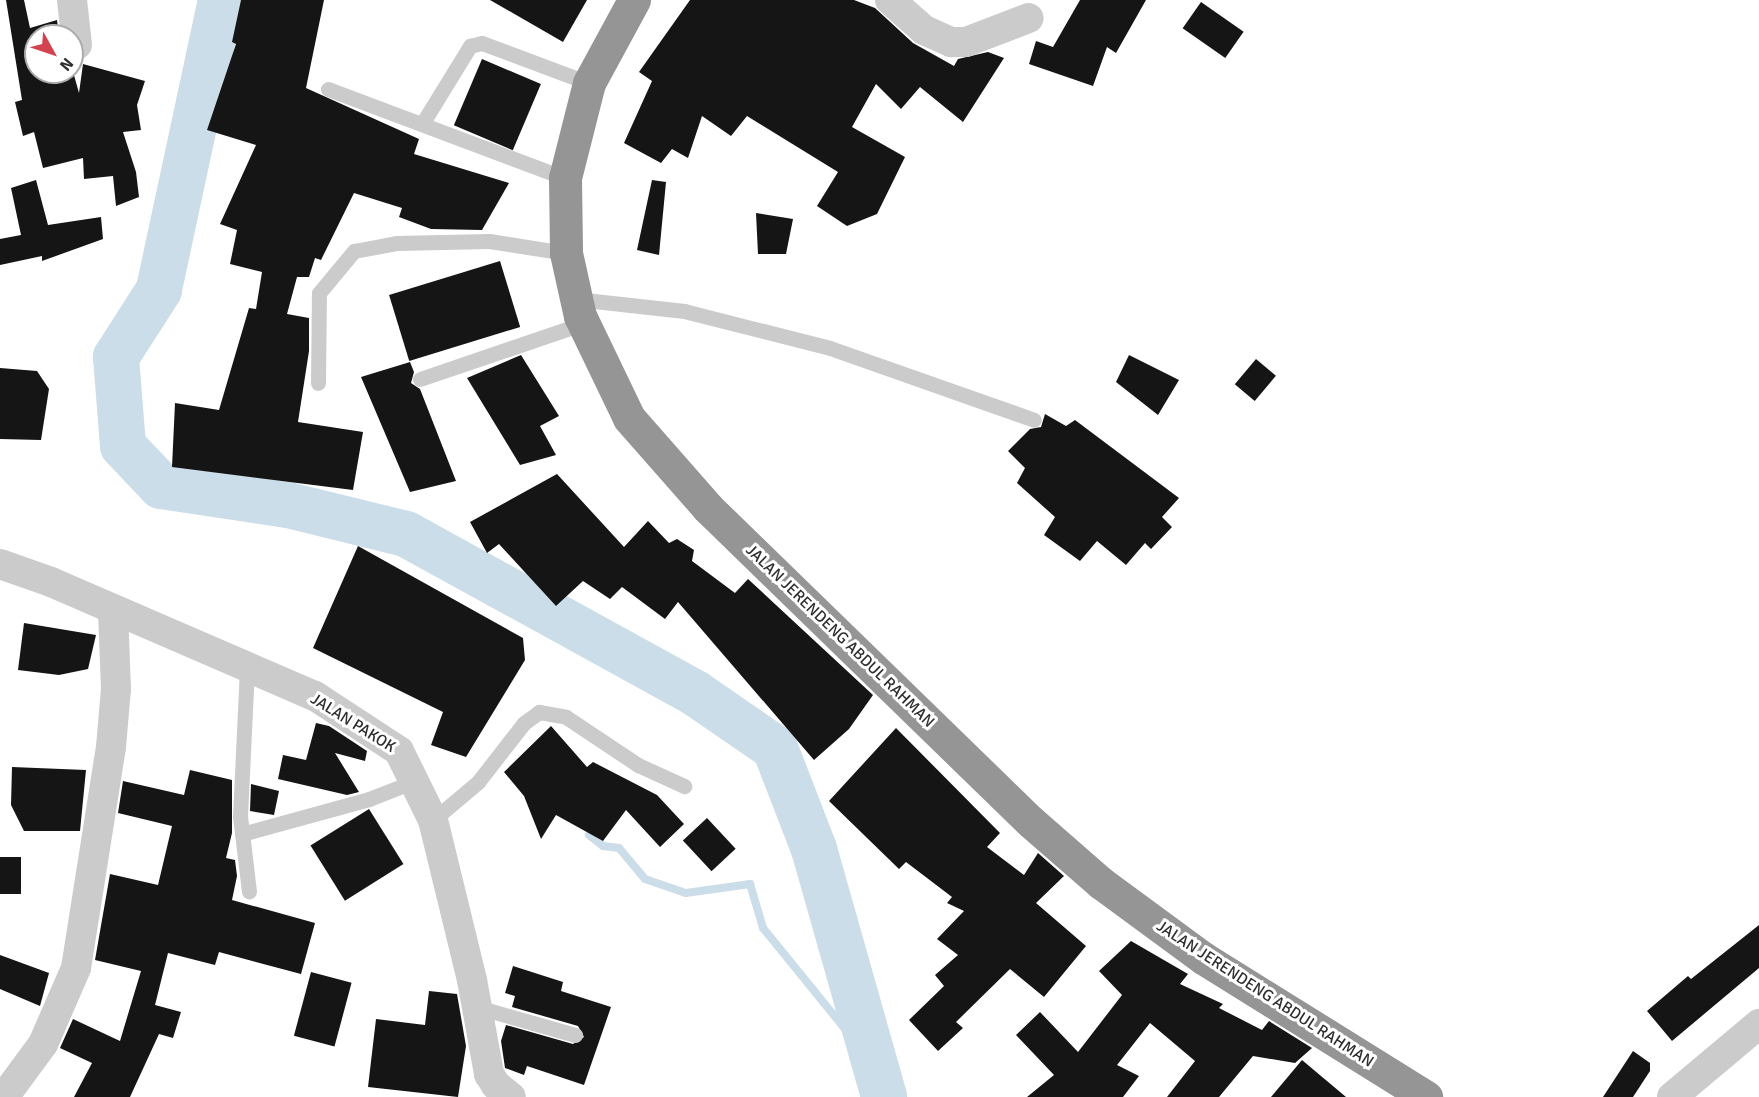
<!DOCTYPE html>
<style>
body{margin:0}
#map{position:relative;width:1759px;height:1097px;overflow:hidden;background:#fff;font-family:Signika,sans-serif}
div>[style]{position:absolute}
.stream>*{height:8px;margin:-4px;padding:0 4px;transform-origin:4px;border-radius:4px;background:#cbdde8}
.river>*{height:46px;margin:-23px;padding:0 23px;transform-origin:23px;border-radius:23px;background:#cbdde8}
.building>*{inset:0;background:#151515;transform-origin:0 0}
.lane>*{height:15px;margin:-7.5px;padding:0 7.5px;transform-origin:7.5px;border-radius:7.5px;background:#cbcbcb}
.street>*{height:30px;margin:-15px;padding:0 15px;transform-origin:15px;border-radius:15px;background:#cbcbcb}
.highway>*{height:33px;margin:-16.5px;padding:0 16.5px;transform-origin:16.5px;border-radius:16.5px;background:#959595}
span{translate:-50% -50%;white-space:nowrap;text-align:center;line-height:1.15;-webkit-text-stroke:6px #fff;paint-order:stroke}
.street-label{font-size:16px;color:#2e2e2e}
.north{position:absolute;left:24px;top:24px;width:60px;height:60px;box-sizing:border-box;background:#fff;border:2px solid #ababab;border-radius:50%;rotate:130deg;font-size:16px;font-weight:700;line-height:24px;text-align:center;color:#2e2e2e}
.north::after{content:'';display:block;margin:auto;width:21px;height:27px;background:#d2424f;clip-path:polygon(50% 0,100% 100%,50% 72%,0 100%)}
</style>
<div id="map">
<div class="stream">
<i style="left:589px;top:835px;width:18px;rotate:38deg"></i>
<i style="left:603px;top:846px;width:16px;rotate:7deg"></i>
<i style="left:619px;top:848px;width:40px;rotate:50deg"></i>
<i style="left:645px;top:879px;width:43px;rotate:18.9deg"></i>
<i style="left:686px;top:893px;width:65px;rotate:-8deg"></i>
<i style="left:750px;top:884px;width:46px;rotate:73.5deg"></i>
<i style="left:763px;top:928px;width:179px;rotate:50.9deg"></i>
</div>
<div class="river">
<i style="left:221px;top:0;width:297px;rotate:102.1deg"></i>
<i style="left:159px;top:290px;width:80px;rotate:122.7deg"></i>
<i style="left:116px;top:357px;width:89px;rotate:85.5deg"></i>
<i style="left:123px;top:446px;width:55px;rotate:46.5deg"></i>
<i style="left:161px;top:486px;width:128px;rotate:8.5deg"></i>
<i style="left:288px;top:505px;width:122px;rotate:13.8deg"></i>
<i style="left:406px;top:534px;width:330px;rotate:28.8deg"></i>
<i style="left:695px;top:693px;width:97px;rotate:34.5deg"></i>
<i style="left:775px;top:748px;width:108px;rotate:68.9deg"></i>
<i style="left:814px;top:849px;width:258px;rotate:74.2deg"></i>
</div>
<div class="building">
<i style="clip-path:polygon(6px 0,24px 0,30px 28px,57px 20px,59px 36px,36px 36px,36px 72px,72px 72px,72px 68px,79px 93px,83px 64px,145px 81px,137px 105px,141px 130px,123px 132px,136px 172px,139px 197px,116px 206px,113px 176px,84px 179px,83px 158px,43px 168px,34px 132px,23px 136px,15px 102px,22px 100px)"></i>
<i style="clip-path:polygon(241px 0,324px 0,306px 88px,419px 139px,414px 154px,509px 183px,482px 230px,431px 229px,399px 217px,402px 208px,354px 193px,321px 260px,315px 258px,309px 277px,297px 277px,287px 314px,309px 318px,309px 351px,298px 422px,363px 432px,353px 490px,172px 467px,175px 403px,219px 410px,249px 308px,256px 309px,262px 272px,230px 264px,237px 230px,220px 224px,256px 145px,207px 130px,236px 44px,232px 42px)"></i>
<i style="clip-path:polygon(490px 0,587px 0,563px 42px)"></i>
<i style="clip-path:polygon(690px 0,854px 0,875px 8px,913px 43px,954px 66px,958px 59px,988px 52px,1004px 58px,963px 122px,920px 87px,901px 109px,876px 84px,852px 127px,905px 157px,877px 214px,847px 226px,817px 206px,838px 172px,747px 116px,731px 136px,702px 116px,688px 158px,672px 149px,661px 163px,624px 143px,652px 81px,639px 72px)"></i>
<i style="clip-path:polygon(1080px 0,1146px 0,1116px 53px,1107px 47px,1093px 86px,1029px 64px,1036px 41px,1053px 47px)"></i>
<i style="left:1201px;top:2px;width:52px;height:32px;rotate:35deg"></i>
<i style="left:482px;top:59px;width:64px;height:72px;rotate:23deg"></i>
<i style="clip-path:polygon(36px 180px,48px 225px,101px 217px,103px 239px,42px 261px,42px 256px,0 265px,0 239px,21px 235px,11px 188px)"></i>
<i style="clip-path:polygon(652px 180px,666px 182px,659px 255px,637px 250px)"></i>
<i style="clip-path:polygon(756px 213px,793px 219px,786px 254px,758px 254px)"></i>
<i style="left:500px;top:261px;width:69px;height:116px;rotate:73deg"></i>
<i style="clip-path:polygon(521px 355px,559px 416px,540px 426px,556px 455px,520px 465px,467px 378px)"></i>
<i style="clip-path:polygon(1129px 355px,1179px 380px,1158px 415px,1116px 382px)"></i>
<i style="left:1256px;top:359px;width:26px;height:33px;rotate:40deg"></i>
<i style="clip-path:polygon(410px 362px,414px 372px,411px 383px,420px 389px,456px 481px,410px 492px,361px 377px)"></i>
<i style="clip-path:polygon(0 368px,37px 371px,49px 389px,41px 440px,0 439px)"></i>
<i style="clip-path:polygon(1045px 414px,1066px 426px,1075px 420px,1179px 498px,1162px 517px,1172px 527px,1151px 549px,1145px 543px,1126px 565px,1097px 541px,1080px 561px,1044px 535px,1055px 517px,1017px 483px,1025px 468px,1008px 451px,1030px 429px,1041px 427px)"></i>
<i style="clip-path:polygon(557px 474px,624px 547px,648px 521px,669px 543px,677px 539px,694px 550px,692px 561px,735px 593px,748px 579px,873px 695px,849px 729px,814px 760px,678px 602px,665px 619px,622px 587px,610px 599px,583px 581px,556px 606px,499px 544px,487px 553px,470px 522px)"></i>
<i style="clip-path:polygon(358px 546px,523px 638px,525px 660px,466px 757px,431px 745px,443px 712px,313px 648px)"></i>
<i style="clip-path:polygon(24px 623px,96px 635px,88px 669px,59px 675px,18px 670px)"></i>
<i style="clip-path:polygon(316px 723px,329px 726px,367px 751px,365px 761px,335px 753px,359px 792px,347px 795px,278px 779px,283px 755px,306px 760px)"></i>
<i style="clip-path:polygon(551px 726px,587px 767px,593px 762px,657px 795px,684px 824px,660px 847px,626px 810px,603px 841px,556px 815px,541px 839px,524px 796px,504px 772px)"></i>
<i style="clip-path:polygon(896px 728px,1000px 833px,987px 847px,1024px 875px,1038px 853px,1064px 876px,1036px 903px,1086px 946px,1044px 997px,1010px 969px,956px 1022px,963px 1028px,938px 1051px,909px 1020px,944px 986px,935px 975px,958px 955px,937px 939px,964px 911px,947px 903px,952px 897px,906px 862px,899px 869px,829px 801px)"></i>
<i style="clip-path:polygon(12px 767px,86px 770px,80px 831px,24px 831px,11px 805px)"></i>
<i style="clip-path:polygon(190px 770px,232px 780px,232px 833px,226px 858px,235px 860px,237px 876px,232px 900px,315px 923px,301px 974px,219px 952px,215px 965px,168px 953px,155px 1005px,181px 1012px,173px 1038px,159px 1034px,130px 1097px,74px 1097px,92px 1063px,60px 1048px,73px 1019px,120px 1041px,141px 971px,95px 960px,110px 874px,158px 885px,172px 826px,118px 813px,123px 781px,184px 795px)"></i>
<i style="clip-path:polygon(251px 784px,279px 791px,274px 815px,250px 811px)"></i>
<i style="left:369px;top:809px;width:65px;height:69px;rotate:58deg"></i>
<i style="left:707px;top:818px;width:42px;height:33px;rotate:47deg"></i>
<i style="left:21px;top:857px;width:37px;height:21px;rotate:90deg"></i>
<i style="clip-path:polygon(1759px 925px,1759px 968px,1672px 1041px,1647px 1011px,1688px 976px,1691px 979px)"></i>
<i style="clip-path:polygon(1131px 941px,1188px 974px,1180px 984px,1223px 1004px,1219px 1008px,1262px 1030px,1269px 1021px,1312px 1048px,1295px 1063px,1253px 1056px,1219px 1097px,1167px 1097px,1195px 1061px,1150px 1023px,1117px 1065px,1139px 1076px,1123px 1097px,1027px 1097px,1054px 1075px,1016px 1035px,1040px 1012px,1078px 1052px,1122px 995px,1099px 971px)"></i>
<i style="clip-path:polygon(0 955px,49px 973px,40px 1006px,0 989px)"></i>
<i style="clip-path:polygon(513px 966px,563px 982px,561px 991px,611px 1007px,584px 1085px,527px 1066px,524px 1075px,505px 1068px,501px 1041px,506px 1025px,573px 1044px,584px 1037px,578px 1026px,512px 1007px,515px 996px,505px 993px)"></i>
<i style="left:311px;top:972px;width:42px;height:66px;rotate:15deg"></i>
<i style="clip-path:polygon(429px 991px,457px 994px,466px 1046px,458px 1097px,368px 1087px,376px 1019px,425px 1025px)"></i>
<i style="clip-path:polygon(1633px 1051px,1650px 1063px,1650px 1071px,1633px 1097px,1603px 1097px)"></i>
<i style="clip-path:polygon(1302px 1060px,1346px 1097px,1271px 1097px)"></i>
</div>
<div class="lane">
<i style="left:328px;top:89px;width:253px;rotate:20.6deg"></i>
<i style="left:422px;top:124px;width:92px;rotate:-58.4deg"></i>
<i style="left:470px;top:46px;width:12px;rotate:-14deg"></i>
<i style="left:482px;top:43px;width:114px;rotate:20.5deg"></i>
<i style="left:576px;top:299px;width:109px;rotate:6.3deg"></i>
<i style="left:684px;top:311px;width:151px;rotate:14.2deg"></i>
<i style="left:830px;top:348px;width:216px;rotate:19.4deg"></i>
<i style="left:420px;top:379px;width:171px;rotate:-18.8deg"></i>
<i style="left:318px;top:383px;width:90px;rotate:-89.4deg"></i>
<i style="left:319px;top:293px;width:55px;rotate:-50.2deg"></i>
<i style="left:354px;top:251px;width:44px;rotate:-10.5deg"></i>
<i style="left:397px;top:243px;width:92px;rotate:-1.2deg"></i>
<i style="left:489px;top:241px;width:78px;rotate:8.9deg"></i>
<i style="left:247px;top:668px;width:148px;rotate:92.7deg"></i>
<i style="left:240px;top:816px;width:76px;rotate:83.2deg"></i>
<i style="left:433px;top:820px;width:59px;rotate:-40.2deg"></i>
<i style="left:478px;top:782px;width:75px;rotate:-52.1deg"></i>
<i style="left:524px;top:723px;width:19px;rotate:-36deg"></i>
<i style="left:539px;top:712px;width:27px;rotate:10deg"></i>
<i style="left:566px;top:717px;width:87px;rotate:33.7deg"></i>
<i style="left:638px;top:765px;width:51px;rotate:24.5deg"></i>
<i style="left:242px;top:834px;width:132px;rotate:-15.4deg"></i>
<i style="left:369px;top:799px;width:49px;rotate:-21.4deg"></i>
<i style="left:477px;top:1007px;width:102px;rotate:15.9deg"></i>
</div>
<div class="street">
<i style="left:72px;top:0;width:45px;rotate:83.7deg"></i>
<i style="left:890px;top:0;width:45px;rotate:41.4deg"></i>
<i style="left:924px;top:30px;width:30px;rotate:24deg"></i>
<i style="left:951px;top:42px;width:15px"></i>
<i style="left:966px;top:42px;width:67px;rotate:-20.9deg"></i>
<i style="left:0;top:564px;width:54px;rotate:19.4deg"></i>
<i style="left:51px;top:582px;width:288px;rotate:23.4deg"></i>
<i style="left:315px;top:696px;width:100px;rotate:33.2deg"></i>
<i style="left:399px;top:751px;width:77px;rotate:63.8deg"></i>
<i style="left:433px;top:820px;width:165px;rotate:76.3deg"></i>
<i style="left:472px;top:980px;width:96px;rotate:79.7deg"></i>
<i style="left:489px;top:1074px;width:13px;rotate:58deg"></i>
<i style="left:496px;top:1085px;width:19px;rotate:39deg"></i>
<i style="left:4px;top:1097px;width:66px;rotate:-53.7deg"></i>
<i style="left:43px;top:1044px;width:83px;rotate:-66.5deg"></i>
<i style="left:76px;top:968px;width:224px;rotate:-81deg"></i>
<i style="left:111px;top:747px;width:58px;rotate:-85.1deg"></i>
<i style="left:116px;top:689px;width:79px;rotate:-92.2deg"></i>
<i style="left:1672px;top:1097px;width:114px;rotate:-40deg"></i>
</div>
<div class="highway">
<i style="left:634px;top:0;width:94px;rotate:118.5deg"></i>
<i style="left:589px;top:83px;width:98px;rotate:104.2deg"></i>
<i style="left:565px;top:178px;width:75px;rotate:89.2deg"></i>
<i style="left:566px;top:253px;width:65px;rotate:77.5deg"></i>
<i style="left:580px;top:316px;width:113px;rotate:64.3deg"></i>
<i style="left:629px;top:418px;width:120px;rotate:48.7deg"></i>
<i style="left:708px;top:508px;width:450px;rotate:44.2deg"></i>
<i style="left:1031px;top:822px;width:93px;rotate:41.1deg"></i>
<i style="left:1101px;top:883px;width:127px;rotate:36.3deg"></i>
<i style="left:1203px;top:958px;width:263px;rotate:31.9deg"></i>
</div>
<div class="street-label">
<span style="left:840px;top:636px;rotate:44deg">JALAN JERENDENG ABDUL RAHMAN</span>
<span style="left:353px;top:723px;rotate:32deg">JALAN PAKOK</span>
<span style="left:1265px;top:994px;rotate:33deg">JALAN JERENDENG ABDUL RAHMAN</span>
</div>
<div class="north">N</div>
</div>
